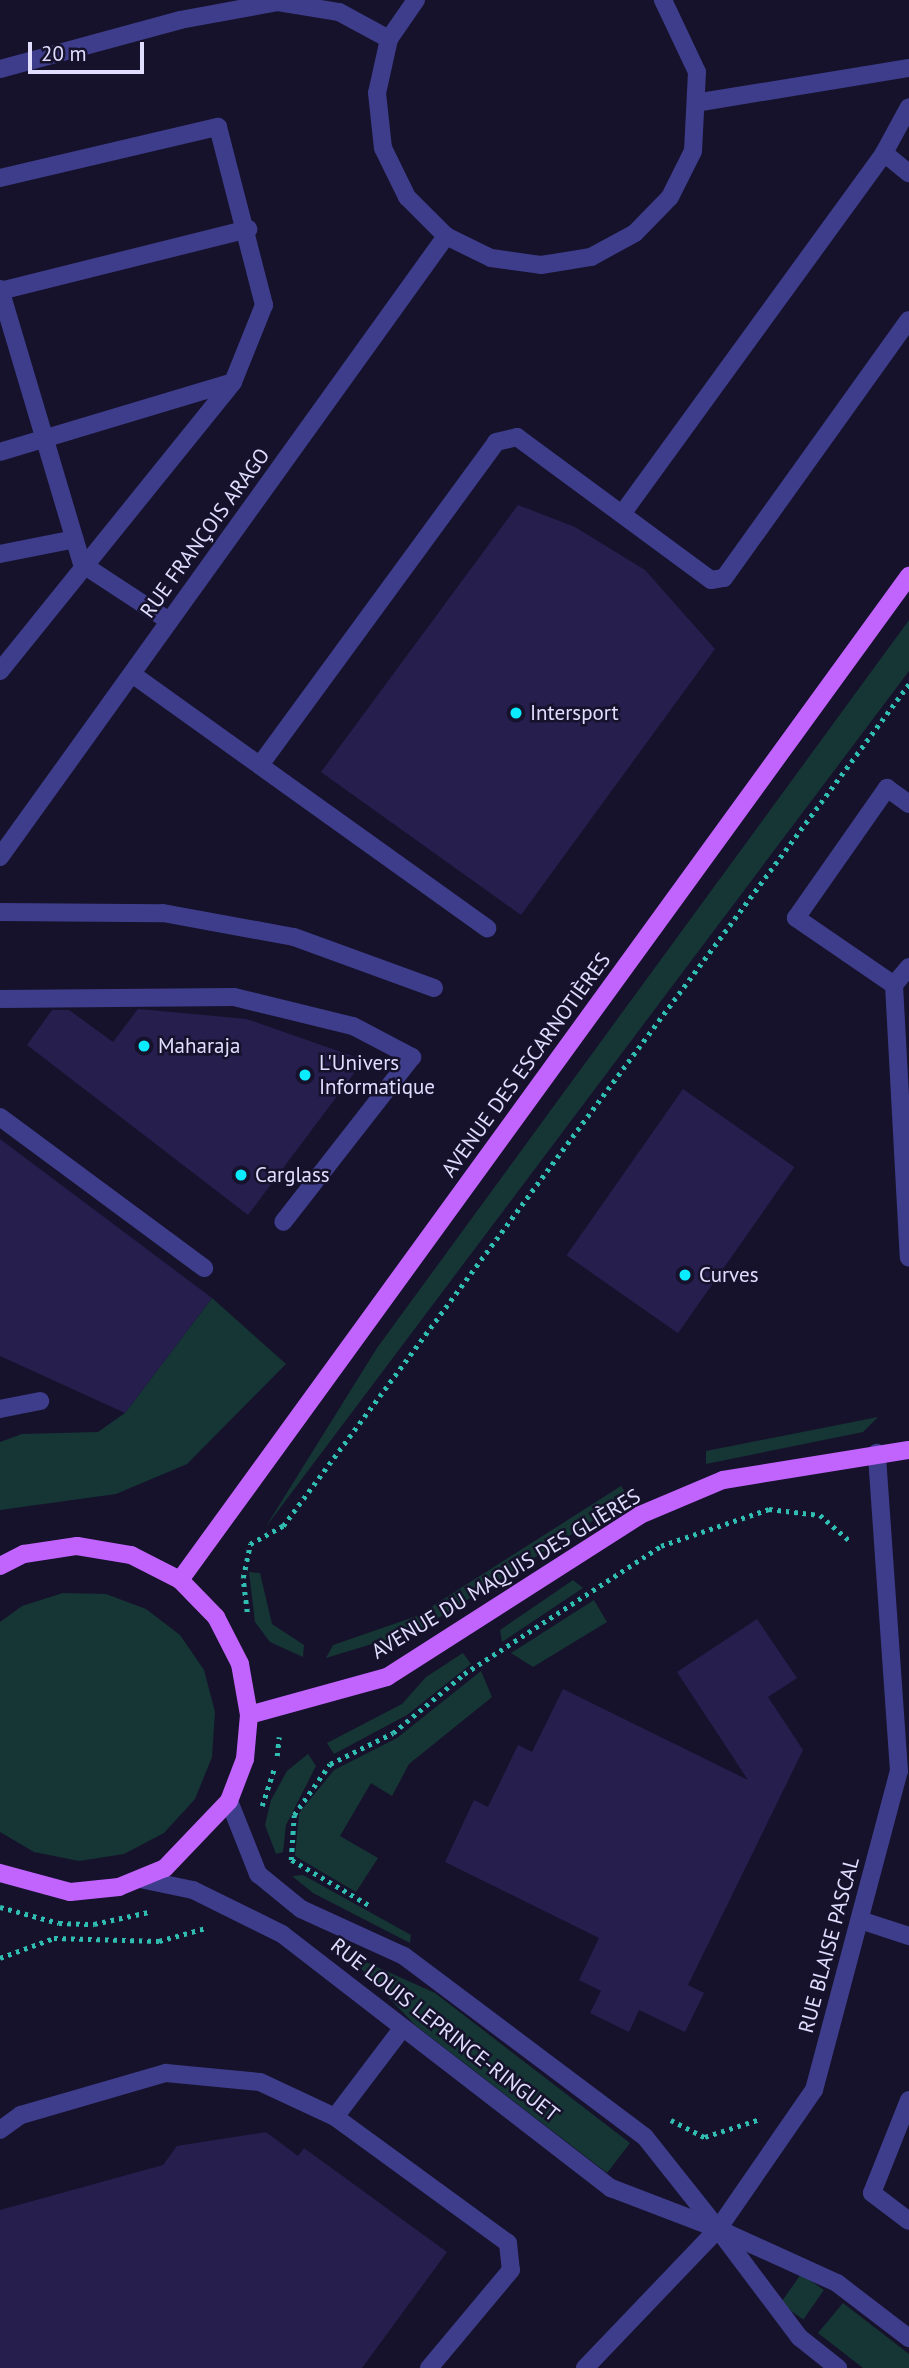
<!DOCTYPE html>
<meta charset="utf-8">
<style>
body{margin:0}
#map{position:relative;width:909px;height:2368px;overflow:hidden;background:#16122c;font-family:"PT Sans",sans-serif}
div>[style]{position:absolute}
.green>*{inset:0;background:#153634;transform-origin:0 0}
.building>*{inset:0;background:#261e4d;transform-origin:0 0}
.path>*{height:4.5px;margin-top:-2.25px;transform-origin:0;background:repeating-linear-gradient(90deg,#31beb2 0 3.5px,transparent 0 8.5px)}
.minor>*{height:18px;margin:-9px;padding:0 9px;transform-origin:9px;border-radius:9px;background:#3e3d8b}
.major>*{height:18px;margin:-9px;padding:0 9px;transform-origin:9px;border-radius:9px;background:#c164fe}
.dots>*{width:19px;height:19px;translate:-50% -50%;box-sizing:border-box;border:4px solid #16122c;border-radius:50%}
span{translate:-50% -50%;white-space:nowrap;text-align:center;line-height:1.15;-webkit-text-stroke:5px #16122c;paint-order:stroke}
.street-label{font-size:21px;color:#e0ddff}
.poi-label{font-size:21px;color:#e0ddff}
.left{translate:0 -50%;text-align:left}
.scale{position:absolute;left:28px;top:42px;width:116px;height:32px;box-sizing:border-box;border:4px solid #e0ddff;border-top:0;padding-left:9px;font-size:21px;line-height:24px;white-space:nowrap;color:#e0ddff;-webkit-text-stroke:5px #16122c;paint-order:stroke}
</style>
<div id="map">
<div class="green">
<i style="clip-path:polygon(909px 620px,909px 671px,265px 1528px,377px 1348px)"></i>
<i style="clip-path:polygon(212px 1298px,286px 1364px,187px 1464px,116px 1494px,0 1510px,0 1442px,22px 1434px,98px 1432px,125px 1413px)"></i>
<i style="clip-path:polygon(878px 1417px,863px 1432px,706px 1464px,706px 1451px)"></i>
<i style="clip-path:polygon(621px 1486px,629px 1498px,421px 1629px,326px 1658px,333px 1645px,417px 1616px)"></i>
<i style="clip-path:polygon(249px 1572px,260px 1573px,272px 1624px,304px 1645px,303px 1657px,270px 1642px,255px 1622px)"></i>
<i style="clip-path:polygon(573px 1580px,583px 1588px,502px 1642px,500px 1630px)"></i>
<i style="clip-path:polygon(63px 1593px,106px 1594px,146px 1609px,180px 1635px,204px 1670px,215px 1712px,212px 1757px,195px 1799px,164px 1833px,124px 1854px,79px 1861px,34px 1852px,0 1832px,0 1622px,22px 1606px)"></i>
<i style="clip-path:polygon(594px 1600px,607px 1622px,533px 1667px,511px 1653px)"></i>
<i style="clip-path:polygon(463px 1653px,471px 1664px,407px 1715px,334px 1754px,327px 1743px,402px 1704px,426px 1677px)"></i>
<i style="clip-path:polygon(481px 1671px,492px 1697px,409px 1764px,392px 1796px,371px 1783px,340px 1836px,378px 1858px,356px 1892px,295px 1856px,299px 1813px,334px 1770px,397px 1738px)"></i>
<i style="clip-path:polygon(308px 1754px,316px 1766px,286px 1825px,283px 1852px,276px 1854px,265px 1825px,271px 1800px,287px 1771px)"></i>
<i style="clip-path:polygon(303px 1875px,411px 1935px,410px 1943px,313px 1893px,292px 1876px)"></i>
<i style="clip-path:polygon(346px 1953px,435px 1993px,630px 2143px,607px 2173px,415px 2025px)"></i>
<i style="left:801px;top:2274px;width:28px;height:36px;rotate:35deg"></i>
<i style="clip-path:polygon(843px 2303px,909px 2354px,909px 2368px,863px 2368px,818px 2333px)"></i>
</div>
<div class="building">
<i style="clip-path:polygon(518px 505px,575px 527px,645px 570px,715px 649px,521px 915px,321px 772px)"></i>
<i style="clip-path:polygon(138px 1009px,247px 1019px,364px 1060px,248px 1215px,27px 1045px,52px 1010px,69px 1010px,113px 1042px)"></i>
<i style="left:683px;top:1089px;width:136px;height:203px;rotate:35deg"></i>
<i style="clip-path:polygon(0 1139px,212px 1298px,125px 1413px,0 1356px)"></i>
<i style="clip-path:polygon(757px 1619px,797px 1678px,768px 1697px,803px 1750px,688px 1985px,704px 1993px,685px 2032px,639px 2010px,629px 2032px,590px 2013px,601px 1991px,579px 1980px,599px 1938px,445px 1862px,474px 1800px,488px 1807px,518px 1745px,532px 1752px,563px 1689px,748px 1780px,677px 1672px)"></i>
<i style="clip-path:polygon(266px 2132px,298px 2156px,304px 2148px,447px 2252px,362px 2368px,0 2368px,0 2210px,163px 2165px,177px 2146px)"></i>
</div>
<div class="path">
<i style="left:247px;top:1612px;width:34px;rotate:-97deg"></i>
<i style="left:243px;top:1578px;width:35px;rotate:-78deg"></i>
<i style="left:250px;top:1544px;width:38px;rotate:-29deg"></i>
<i style="left:283px;top:1526px;width:1049px;rotate:-53.37deg"></i>
<i style="left:277px;top:1756px;width:19px;rotate:-84deg"></i>
<i style="left:262px;top:1806px;width:40px;rotate:-72deg"></i>
<i style="left:368px;top:1905px;width:89px;rotate:-149.7deg"></i>
<i style="left:291px;top:1860px;width:45px;rotate:-86.2deg"></i>
<i style="left:294px;top:1815px;width:62px;rotate:-54.8deg"></i>
<i style="left:330px;top:1764px;width:70px;rotate:-26.2deg"></i>
<i style="left:393px;top:1733px;width:92px;rotate:-39.7deg"></i>
<i style="left:464px;top:1674px;width:235px;rotate:-33deg"></i>
<i style="left:661px;top:1546px;width:114px;rotate:-18.9deg"></i>
<i style="left:769px;top:1509px;width:51px;rotate:6.7deg"></i>
<i style="left:820px;top:1515px;width:38px;rotate:41deg"></i>
<i style="left:0;top:1907px;width:61px;rotate:15.2deg"></i>
<i style="left:59px;top:1923px;width:35px;rotate:2deg"></i>
<i style="left:94px;top:1924px;width:56px;rotate:-12.3deg"></i>
<i style="left:0;top:1958px;width:58px;rotate:-20.3deg"></i>
<i style="left:54px;top:1938px;width:105px;rotate:1.6deg"></i>
<i style="left:159px;top:1941px;width:49px;rotate:-15.5deg"></i>
<i style="left:671px;top:2120px;width:38px;rotate:27deg"></i>
<i style="left:705px;top:2137px;width:55px;rotate:-18.1deg"></i>
</div>
<div class="minor">
<i style="left:416px;top:0;width:47px;rotate:124.7deg"></i>
<i style="left:389px;top:39px;width:55px;rotate:102.5deg"></i>
<i style="left:377px;top:93px;width:55px;rotate:83.8deg"></i>
<i style="left:383px;top:148px;width:55px;rotate:63.9deg"></i>
<i style="left:407px;top:197px;width:55px;rotate:45deg"></i>
<i style="left:446px;top:236px;width:50px;rotate:26.1deg"></i>
<i style="left:491px;top:258px;width:50px;rotate:8deg"></i>
<i style="left:541px;top:265px;width:51px;rotate:-9.1deg"></i>
<i style="left:591px;top:257px;width:50px;rotate:-28.6deg"></i>
<i style="left:635px;top:233px;width:50px;rotate:-45.8deg"></i>
<i style="left:670px;top:197px;width:51px;rotate:-63.4deg"></i>
<i style="left:693px;top:151px;width:79px;rotate:-87.1deg"></i>
<i style="left:697px;top:72px;width:80px;rotate:-115.3deg"></i>
<i style="left:0;top:69px;width:187px;rotate:-15.2deg"></i>
<i style="left:180px;top:20px;width:100px;rotate:-10.4deg"></i>
<i style="left:278px;top:2px;width:62px;rotate:9.3deg"></i>
<i style="left:339px;top:12px;width:57px;rotate:28.4deg"></i>
<i style="left:701px;top:102px;width:211px;rotate:-9.3deg"></i>
<i style="left:884px;top:153px;width:52px;rotate:-61.5deg"></i>
<i style="left:0;top:178px;width:224px;rotate:-13.2deg"></i>
<i style="left:218px;top:127px;width:184px;rotate:75.5deg"></i>
<i style="left:264px;top:305px;width:83px;rotate:111.9deg"></i>
<i style="left:233px;top:382px;width:243px;rotate:163.3deg"></i>
<i style="left:0;top:289px;width:287px;rotate:73.4deg"></i>
<i style="left:82px;top:564px;width:104px;rotate:33.2deg"></i>
<i style="left:0;top:291px;width:256px;rotate:-14deg"></i>
<i style="left:622px;top:514px;width:446px;rotate:-54deg"></i>
<i style="left:884px;top:153px;width:32px;rotate:39deg"></i>
<i style="left:0;top:554px;width:76px;rotate:-11.3deg"></i>
<i style="left:0;top:671px;width:371px;rotate:-51.1deg"></i>
<i style="left:132px;top:674px;width:437px;rotate:35.6deg"></i>
<i style="left:260px;top:765px;width:400px;rotate:-53.8deg"></i>
<i style="left:496px;top:442px;width:22px;rotate:-13deg"></i>
<i style="left:517px;top:437px;width:241px;rotate:36.4deg"></i>
<i style="left:711px;top:580px;width:13px;rotate:-9deg"></i>
<i style="left:724px;top:578px;width:317px;rotate:-54.4deg"></i>
<i style="left:0;top:857px;width:765px;rotate:-54.31deg"></i>
<i style="left:0;top:912px;width:163px;rotate:0.4deg"></i>
<i style="left:163px;top:913px;width:133px;rotate:10.4deg"></i>
<i style="left:294px;top:937px;width:149px;rotate:20deg"></i>
<i style="left:909px;top:967px;width:23px;rotate:130deg"></i>
<i style="left:894px;top:985px;width:273px;rotate:86.9deg"></i>
<i style="left:894px;top:985px;width:119px;rotate:-145.6deg"></i>
<i style="left:796px;top:918px;width:159px;rotate:-55deg"></i>
<i style="left:887px;top:788px;width:27px;rotate:36deg"></i>
<i style="left:0;top:999px;width:234px;rotate:-0.5deg"></i>
<i style="left:234px;top:997px;width:122px;rotate:13.7deg"></i>
<i style="left:353px;top:1026px;width:67px;rotate:27.7deg"></i>
<i style="left:412px;top:1057px;width:209px;rotate:128deg"></i>
<i style="left:0;top:1117px;width:254px;rotate:36.5deg"></i>
<i style="left:0;top:1409px;width:41px;rotate:-11.3deg"></i>
<i style="left:229px;top:1801px;width:79px;rotate:68.3deg"></i>
<i style="left:258px;top:1874px;width:55px;rotate:39.1deg"></i>
<i style="left:301px;top:1909px;width:113px;rotate:24.5deg"></i>
<i style="left:404px;top:1956px;width:301px;rotate:36.9deg"></i>
<i style="left:645px;top:2137px;width:117px;rotate:51.6deg"></i>
<i style="left:718px;top:2229px;width:131px;rotate:24.4deg"></i>
<i style="left:837px;top:2283px;width:91px;rotate:37.4deg"></i>
<i style="left:140px;top:1879px;width:54px;rotate:11.7deg"></i>
<i style="left:193px;top:1890px;width:99px;rotate:26.3deg"></i>
<i style="left:282px;top:1934px;width:416px;rotate:37.7deg"></i>
<i style="left:611px;top:2188px;width:115px;rotate:21deg"></i>
<i style="left:718px;top:2229px;width:135px;rotate:53.1deg"></i>
<i style="left:799px;top:2337px;width:50px;rotate:38.5deg"></i>
<i style="left:860px;top:1920px;width:52px;rotate:18.1deg"></i>
<i style="left:401px;top:2030px;width:109px;rotate:127.2deg"></i>
<i style="left:335px;top:2117px;width:214px;rotate:36.1deg"></i>
<i style="left:508px;top:2243px;width:27px;rotate:84deg"></i>
<i style="left:511px;top:2270px;width:128px;rotate:129.9deg"></i>
<i style="left:909px;top:2100px;width:100px;rotate:111.7deg"></i>
<i style="left:872px;top:2193px;width:46px;rotate:37.1deg"></i>
<i style="left:0;top:2130px;width:26px;rotate:-36deg"></i>
<i style="left:21px;top:2115px;width:151px;rotate:-16.2deg"></i>
<i style="left:166px;top:2073px;width:94px;rotate:5.5deg"></i>
<i style="left:260px;top:2082px;width:83px;rotate:25deg"></i>
<i style="left:585px;top:2368px;width:192px;rotate:-46.3deg"></i>
<i style="left:718px;top:2229px;width:169px;rotate:-55.4deg"></i>
<i style="left:814px;top:2090px;width:330px;rotate:-75.1deg"></i>
<i style="left:899px;top:1771px;width:319px;rotate:-94deg"></i>
</div>
<div class="major">
<i style="left:0;top:1566px;width:27px;rotate:-27deg"></i>
<i style="left:24px;top:1554px;width:54px;rotate:-8.6deg"></i>
<i style="left:77px;top:1546px;width:55px;rotate:9.5deg"></i>
<i style="left:131px;top:1555px;width:55px;rotate:27deg"></i>
<i style="left:180px;top:1580px;width:52px;rotate:45.8deg"></i>
<i style="left:216px;top:1617px;width:53px;rotate:62.9deg"></i>
<i style="left:240px;top:1664px;width:52px;rotate:80deg"></i>
<i style="left:249px;top:1715px;width:44px;rotate:95.2deg"></i>
<i style="left:245px;top:1759px;width:45px;rotate:110.9deg"></i>
<i style="left:229px;top:1801px;width:93px;rotate:133.7deg"></i>
<i style="left:165px;top:1868px;width:50px;rotate:157.6deg"></i>
<i style="left:119px;top:1887px;width:49px;rotate:174.2deg"></i>
<i style="left:70px;top:1892px;width:73px;rotate:-164.8deg"></i>
<i style="left:180px;top:1580px;width:1241px;rotate:-54.02deg"></i>
<i style="left:249px;top:1715px;width:143px;rotate:-15.4deg"></i>
<i style="left:387px;top:1677px;width:300px;rotate:-32.6deg"></i>
<i style="left:640px;top:1515px;width:90px;rotate:-22.9deg"></i>
<i style="left:723px;top:1480px;width:188px;rotate:-9.2deg"></i>
</div>
<div class="dots">
<i style="left:516px;top:713px;background:#0aebfe"></i>
<i style="left:144px;top:1046px;background:#0aebfe"></i>
<i style="left:305px;top:1075px;background:#0aebfe"></i>
<i style="left:241px;top:1175px;background:#0aebfe"></i>
<i style="left:685px;top:1275px;background:#0aebfe"></i>
</div>
<div class="street-label">
<span style="left:205px;top:533px;rotate:-54deg">RUE FRANÇOIS ARAGO</span>
<span style="left:526px;top:1065px;rotate:-54deg">AVENUE DES ESCARNOTIÈRES</span>
<span style="left:506px;top:1574px;rotate:-31deg">AVENUE DU MAQUIS DES GLIÈRES</span>
<span style="left:829px;top:1945px;rotate:-75deg">RUE BLAISE PASCAL</span>
<span style="left:445px;top:2030px;rotate:38deg">RUE LOUIS LEPRINCE-RINGUET</span>
</div>
<div class="poi-label">
<span class="left" style="left:530px;top:713px">Intersport</span>
<span class="left" style="left:158px;top:1046px">Maharaja</span>
<span class="left" style="left:319px;top:1075px">L'Univers<br>Informatique</span>
<span class="left" style="left:255px;top:1175px">Carglass</span>
<span class="left" style="left:699px;top:1275px">Curves</span>
</div>
<div class="scale">20 m</div>
</div>
